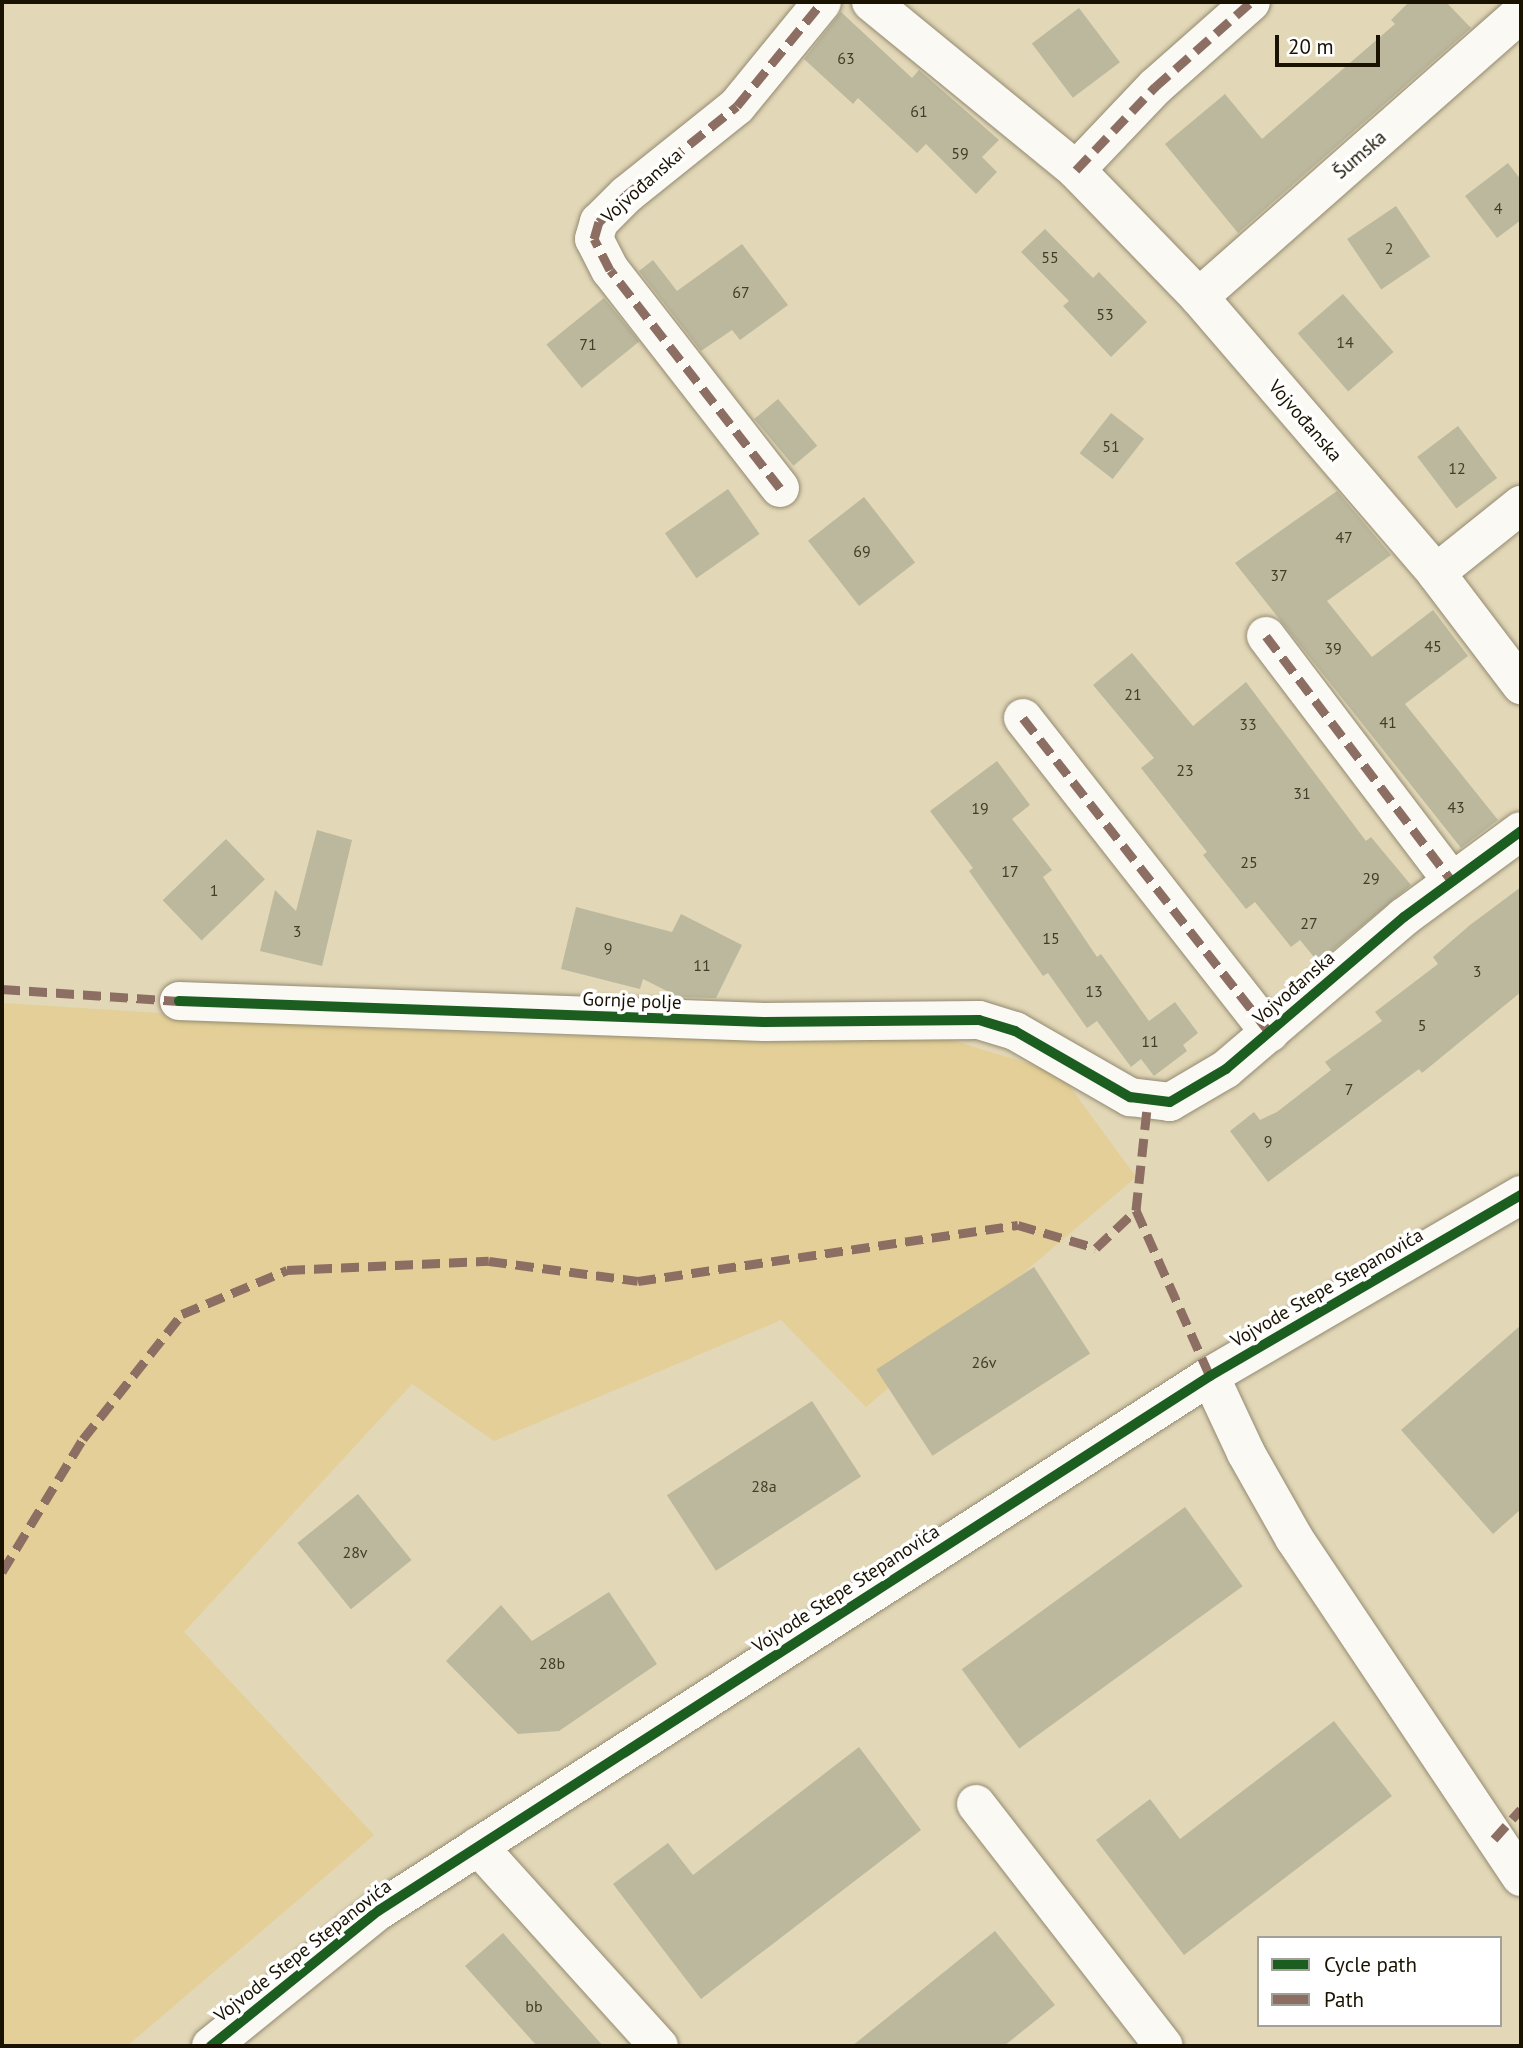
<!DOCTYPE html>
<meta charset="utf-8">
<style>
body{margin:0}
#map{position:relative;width:1523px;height:2048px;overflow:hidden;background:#e2d7b7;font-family:"PT Sans",sans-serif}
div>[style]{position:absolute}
.green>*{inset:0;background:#e3cf97}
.building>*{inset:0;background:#bcb89e;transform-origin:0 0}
.roads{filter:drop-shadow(0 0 2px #938a71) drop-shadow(0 0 2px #938a71)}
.minor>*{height:38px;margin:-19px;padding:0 19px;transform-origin:19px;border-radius:19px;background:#fbf9f4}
.quiet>*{height:9px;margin-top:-4.5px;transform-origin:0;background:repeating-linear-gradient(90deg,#8d6e63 0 18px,transparent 0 27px)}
.cycleway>*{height:10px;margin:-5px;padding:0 5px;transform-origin:5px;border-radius:5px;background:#1b5e20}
span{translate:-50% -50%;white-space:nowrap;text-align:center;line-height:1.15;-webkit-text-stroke:7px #fff;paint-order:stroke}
.number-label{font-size:16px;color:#423c28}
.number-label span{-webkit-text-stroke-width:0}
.street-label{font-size:19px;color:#1a1200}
.frame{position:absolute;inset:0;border:4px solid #1a1200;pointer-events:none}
.legend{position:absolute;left:1257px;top:1936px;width:245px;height:91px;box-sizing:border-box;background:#fff;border:2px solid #a3a099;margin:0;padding:9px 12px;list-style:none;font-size:21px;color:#1a1200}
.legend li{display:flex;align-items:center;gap:14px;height:35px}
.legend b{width:35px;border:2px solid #a3a099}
.scale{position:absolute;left:1275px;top:35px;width:105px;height:32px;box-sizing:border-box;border:4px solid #1a1200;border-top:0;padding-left:9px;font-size:21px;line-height:24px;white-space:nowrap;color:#1a1200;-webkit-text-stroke:5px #fff;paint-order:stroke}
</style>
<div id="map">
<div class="green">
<i style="clip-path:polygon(2px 1003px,506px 1035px,951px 1040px,1060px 1073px,1136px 1177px,866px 1407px,781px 1320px,494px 1441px,412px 1384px,184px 1632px,374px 1835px,127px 2046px,2px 2046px)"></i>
</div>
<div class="building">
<i style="clip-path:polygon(1409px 2px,1446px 2px,1471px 28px,1238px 233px,1165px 144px,1225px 94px,1262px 139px,1395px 24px,1391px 20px)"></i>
<i style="left:1079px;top:8px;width:68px;height:59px;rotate:53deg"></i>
<i style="clip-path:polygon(841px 12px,912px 78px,919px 70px,999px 140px,982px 157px,997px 172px,976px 194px,926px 144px,917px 153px,858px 98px,853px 104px,804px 59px)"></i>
<i style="clip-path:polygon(1508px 163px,1521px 180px,1521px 220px,1497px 238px,1465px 196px)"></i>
<i style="left:1396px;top:206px;width:61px;height:59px;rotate:56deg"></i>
<i style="clip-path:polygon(1045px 229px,1093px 278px,1099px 272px,1147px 322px,1111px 357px,1063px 306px,1069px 301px,1021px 252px)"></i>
<i style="clip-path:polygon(742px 244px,788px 305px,740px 340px,732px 330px,701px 351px,639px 271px,653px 260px,677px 291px)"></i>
<i style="left:1343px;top:294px;width:77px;height:60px;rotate:49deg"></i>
<i style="left:604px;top:298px;width:56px;height:74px;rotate:51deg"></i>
<i style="left:778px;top:399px;width:61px;height:31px;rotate:50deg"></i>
<i style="left:1111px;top:413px;width:42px;height:51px;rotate:38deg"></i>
<i style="left:1458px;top:426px;width:65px;height:51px;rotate:53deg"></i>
<i style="left:728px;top:489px;width:55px;height:77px;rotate:55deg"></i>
<i style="clip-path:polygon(1337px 491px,1391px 555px,1327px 601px,1372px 657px,1433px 610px,1468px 656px,1405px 704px,1498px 820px,1461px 848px,1235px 563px)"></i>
<i style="left:864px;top:497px;width:83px;height:71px;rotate:52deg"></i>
<i style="clip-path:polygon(1132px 653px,1193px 726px,1246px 682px,1366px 841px,1371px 837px,1411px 885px,1318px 962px,1300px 940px,1291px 947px,1255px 902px,1246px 909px,1203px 855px,1207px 852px,1141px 768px,1154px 758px,1093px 685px)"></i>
<i style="clip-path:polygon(997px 761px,1030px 805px,1012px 819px,1052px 870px,1043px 877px,1097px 957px,1101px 954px,1149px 1021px,1175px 1002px,1198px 1033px,1183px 1045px,1187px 1051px,1154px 1076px,1141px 1059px,1131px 1067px,1097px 1021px,1087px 1028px,1048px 973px,1043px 976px,969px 871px,973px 868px,930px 811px)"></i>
<i style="clip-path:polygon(317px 830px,352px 840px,322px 966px,260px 951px,275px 890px,296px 911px)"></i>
<i style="left:226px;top:839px;width:56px;height:88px;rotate:46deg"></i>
<i style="clip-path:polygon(1521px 887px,1521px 992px,1422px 1073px,1419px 1069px,1268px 1182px,1230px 1131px,1254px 1112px,1260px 1120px,1277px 1112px,1331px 1070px,1325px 1062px,1382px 1021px,1375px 1012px,1438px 964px,1433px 957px,1470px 925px)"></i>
<i style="clip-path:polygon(576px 907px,672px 932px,681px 914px,742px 945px,716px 998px,679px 997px,643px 979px,640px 989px,561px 969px)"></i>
<i style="left:1034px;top:1267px;width:103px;height:188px;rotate:57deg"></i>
<i style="clip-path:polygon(1521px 1325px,1521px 1509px,1493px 1534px,1401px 1430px)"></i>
<i style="left:812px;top:1401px;width:90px;height:173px;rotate:57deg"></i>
<i style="left:358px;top:1494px;width:85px;height:78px;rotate:51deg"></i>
<i style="left:1185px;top:1507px;width:98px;height:276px;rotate:54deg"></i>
<i style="clip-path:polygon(609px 1592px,657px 1664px,559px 1731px,518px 1734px,446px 1661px,501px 1605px,532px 1641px)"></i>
<i style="clip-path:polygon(1334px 1721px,1392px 1796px,1184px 1955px,1096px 1840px,1150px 1799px,1180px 1839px)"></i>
<i style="clip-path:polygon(859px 1747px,921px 1830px,701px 1999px,613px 1884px,668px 1843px,693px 1875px)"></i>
<i style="clip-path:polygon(995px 1931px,1055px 2005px,1004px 2046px,852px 2046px)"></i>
<i style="clip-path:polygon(503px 1933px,603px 2046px,537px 2046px,465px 1966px)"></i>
</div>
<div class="roads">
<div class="minor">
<i style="left:871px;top:2px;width:265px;rotate:39.3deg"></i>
<i style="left:1076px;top:170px;width:177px;rotate:45.9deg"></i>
<i style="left:1199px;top:297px;width:364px;rotate:49.3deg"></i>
<i style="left:1436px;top:573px;width:141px;rotate:52.8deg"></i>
<i style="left:1076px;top:170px;width:115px;rotate:-46.4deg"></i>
<i style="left:1155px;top:87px;width:128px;rotate:-41.5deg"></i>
<i style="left:1199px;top:297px;width:429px;rotate:-41.4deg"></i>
<i style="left:780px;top:488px;width:276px;rotate:-127.9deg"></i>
<i style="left:610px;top:270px;width:35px;rotate:-117deg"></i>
<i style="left:594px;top:239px;width:18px;rotate:-74deg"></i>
<i style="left:599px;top:222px;width:38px;rotate:-45deg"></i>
<i style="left:626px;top:195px;width:142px;rotate:-38.7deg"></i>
<i style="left:737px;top:106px;width:134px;rotate:-50.7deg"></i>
<i style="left:1436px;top:573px;width:109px;rotate:-38.7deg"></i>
<i style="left:1266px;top:636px;width:306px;rotate:52.8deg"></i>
<i style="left:1023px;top:718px;width:400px;rotate:51.9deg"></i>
<i style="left:179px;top:1001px;width:585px;rotate:2.06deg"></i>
<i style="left:764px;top:1022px;width:215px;rotate:-0.5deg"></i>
<i style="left:979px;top:1020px;width:38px;rotate:17deg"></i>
<i style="left:1015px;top:1031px;width:133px;rotate:29.9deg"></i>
<i style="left:1130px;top:1097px;width:40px;rotate:7.1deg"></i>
<i style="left:1170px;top:1102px;width:65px;rotate:-30.5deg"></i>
<i style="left:1226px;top:1069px;width:234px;rotate:-40.5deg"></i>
<i style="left:1404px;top:917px;width:145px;rotate:-36.3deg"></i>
<i style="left:1210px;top:1376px;width:85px;rotate:64.9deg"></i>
<i style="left:1246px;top:1453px;width:98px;rotate:60.5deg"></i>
<i style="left:1294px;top:1538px;width:408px;rotate:56.2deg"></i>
<i style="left:976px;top:1804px;width:306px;rotate:52.2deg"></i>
<i style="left:478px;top:1846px;width:270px;rotate:47.9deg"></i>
<i style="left:211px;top:2046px;width:215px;rotate:-39deg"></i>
<i style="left:378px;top:1911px;width:989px;rotate:-32.74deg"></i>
<i style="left:1210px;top:1376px;width:360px;rotate:-30.2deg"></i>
</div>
</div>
<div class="quiet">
<i style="left:1076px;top:170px;width:115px;rotate:-46.4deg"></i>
<i style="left:1155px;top:87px;width:128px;rotate:-41.5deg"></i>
<i style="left:780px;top:488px;width:276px;rotate:-127.9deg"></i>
<i style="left:610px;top:270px;width:35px;rotate:-117deg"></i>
<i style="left:594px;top:239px;width:18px;rotate:-74deg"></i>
<i style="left:599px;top:222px;width:38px;rotate:-45deg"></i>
<i style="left:626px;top:195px;width:142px;rotate:-38.7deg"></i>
<i style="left:737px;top:106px;width:134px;rotate:-50.7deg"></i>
<i style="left:1266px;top:636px;width:306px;rotate:52.8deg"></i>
<i style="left:1023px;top:718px;width:400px;rotate:51.9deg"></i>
<i style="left:2px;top:989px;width:177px;rotate:3.9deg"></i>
<i style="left:1136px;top:1210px;width:182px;rotate:66deg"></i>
<i style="left:2px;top:1572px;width:156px;rotate:-58.7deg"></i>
<i style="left:83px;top:1439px;width:159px;rotate:-51.6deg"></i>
<i style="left:182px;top:1314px;width:114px;rotate:-22.7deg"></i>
<i style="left:287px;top:1270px;width:202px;rotate:-2.6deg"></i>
<i style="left:489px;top:1261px;width:150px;rotate:7.6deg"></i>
<i style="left:638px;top:1281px;width:384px;rotate:-8.4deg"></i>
<i style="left:1018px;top:1225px;width:81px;rotate:16.4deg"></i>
<i style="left:1096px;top:1248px;width:55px;rotate:-43.5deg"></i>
<i style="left:1136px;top:1210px;width:112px;rotate:-83.8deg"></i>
<i style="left:1494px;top:1839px;width:40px;rotate:-48deg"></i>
</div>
<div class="cycleway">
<i style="left:179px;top:1001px;width:585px;rotate:2.06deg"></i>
<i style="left:764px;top:1022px;width:215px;rotate:-0.5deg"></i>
<i style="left:979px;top:1020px;width:38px;rotate:17deg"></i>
<i style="left:1015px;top:1031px;width:133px;rotate:29.9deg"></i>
<i style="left:1130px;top:1097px;width:40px;rotate:7.1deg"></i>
<i style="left:1170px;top:1102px;width:65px;rotate:-30.5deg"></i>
<i style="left:1226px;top:1069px;width:234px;rotate:-40.5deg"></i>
<i style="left:1404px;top:917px;width:145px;rotate:-36.3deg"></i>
<i style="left:211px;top:2046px;width:215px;rotate:-39deg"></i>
<i style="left:378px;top:1911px;width:989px;rotate:-32.74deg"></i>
<i style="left:1210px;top:1376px;width:360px;rotate:-30.2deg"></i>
</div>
<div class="number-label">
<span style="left:846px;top:58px">63</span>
<span style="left:919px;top:111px">61</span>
<span style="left:960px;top:153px">59</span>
<span style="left:1498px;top:208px">4</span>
<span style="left:1389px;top:248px">2</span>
<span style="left:1050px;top:257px">55</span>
<span style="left:741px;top:292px">67</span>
<span style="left:1105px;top:314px">53</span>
<span style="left:1345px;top:342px">14</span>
<span style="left:588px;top:344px">71</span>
<span style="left:1111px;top:446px">51</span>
<span style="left:1457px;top:468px">12</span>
<span style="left:1344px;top:537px">47</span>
<span style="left:862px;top:551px">69</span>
<span style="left:1279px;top:575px">37</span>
<span style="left:1433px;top:646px">45</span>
<span style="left:1333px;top:648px">39</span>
<span style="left:1133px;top:694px">21</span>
<span style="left:1388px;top:722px">41</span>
<span style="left:1248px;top:724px">33</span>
<span style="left:1185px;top:770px">23</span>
<span style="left:1302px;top:793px">31</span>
<span style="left:1456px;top:807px">43</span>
<span style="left:980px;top:808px">19</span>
<span style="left:1249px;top:862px">25</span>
<span style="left:1010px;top:871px">17</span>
<span style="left:1371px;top:878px">29</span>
<span style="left:214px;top:890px">1</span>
<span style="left:1309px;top:923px">27</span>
<span style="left:297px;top:931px">3</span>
<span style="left:1051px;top:938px">15</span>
<span style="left:608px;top:948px">9</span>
<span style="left:702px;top:965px">11</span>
<span style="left:1477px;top:971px">3</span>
<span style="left:1094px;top:991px">13</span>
<span style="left:1422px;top:1025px">5</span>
<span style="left:1150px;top:1041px">11</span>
<span style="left:1349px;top:1089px">7</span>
<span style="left:1268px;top:1141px">9</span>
<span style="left:984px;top:1362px">26v</span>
<span style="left:764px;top:1486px">28a</span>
<span style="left:355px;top:1552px">28v</span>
<span style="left:552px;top:1663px">28b</span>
<span style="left:534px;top:2006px">bb</span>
</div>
<div class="street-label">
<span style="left:1360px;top:155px;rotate:-41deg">Šumska</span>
<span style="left:642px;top:186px;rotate:-42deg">Vojvođanska</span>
<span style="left:1305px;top:421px;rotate:49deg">Vojvođanska</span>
<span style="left:1294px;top:988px;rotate:-41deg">Vojvođanska</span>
<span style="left:632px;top:1001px;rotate:2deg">Gornje polje</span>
<span style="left:1327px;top:1288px;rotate:-30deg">Vojvode Stepe Stepanovića</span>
<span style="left:846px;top:1589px;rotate:-33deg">Vojvode Stepe Stepanovića</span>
<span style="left:303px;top:1951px;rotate:-38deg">Vojvode Stepe Stepanovića</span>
</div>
<div class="frame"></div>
<ul class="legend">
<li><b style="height:9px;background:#1b5e20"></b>Cycle path</li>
<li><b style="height:9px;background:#8d6e63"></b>Path</li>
</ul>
<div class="scale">20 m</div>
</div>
